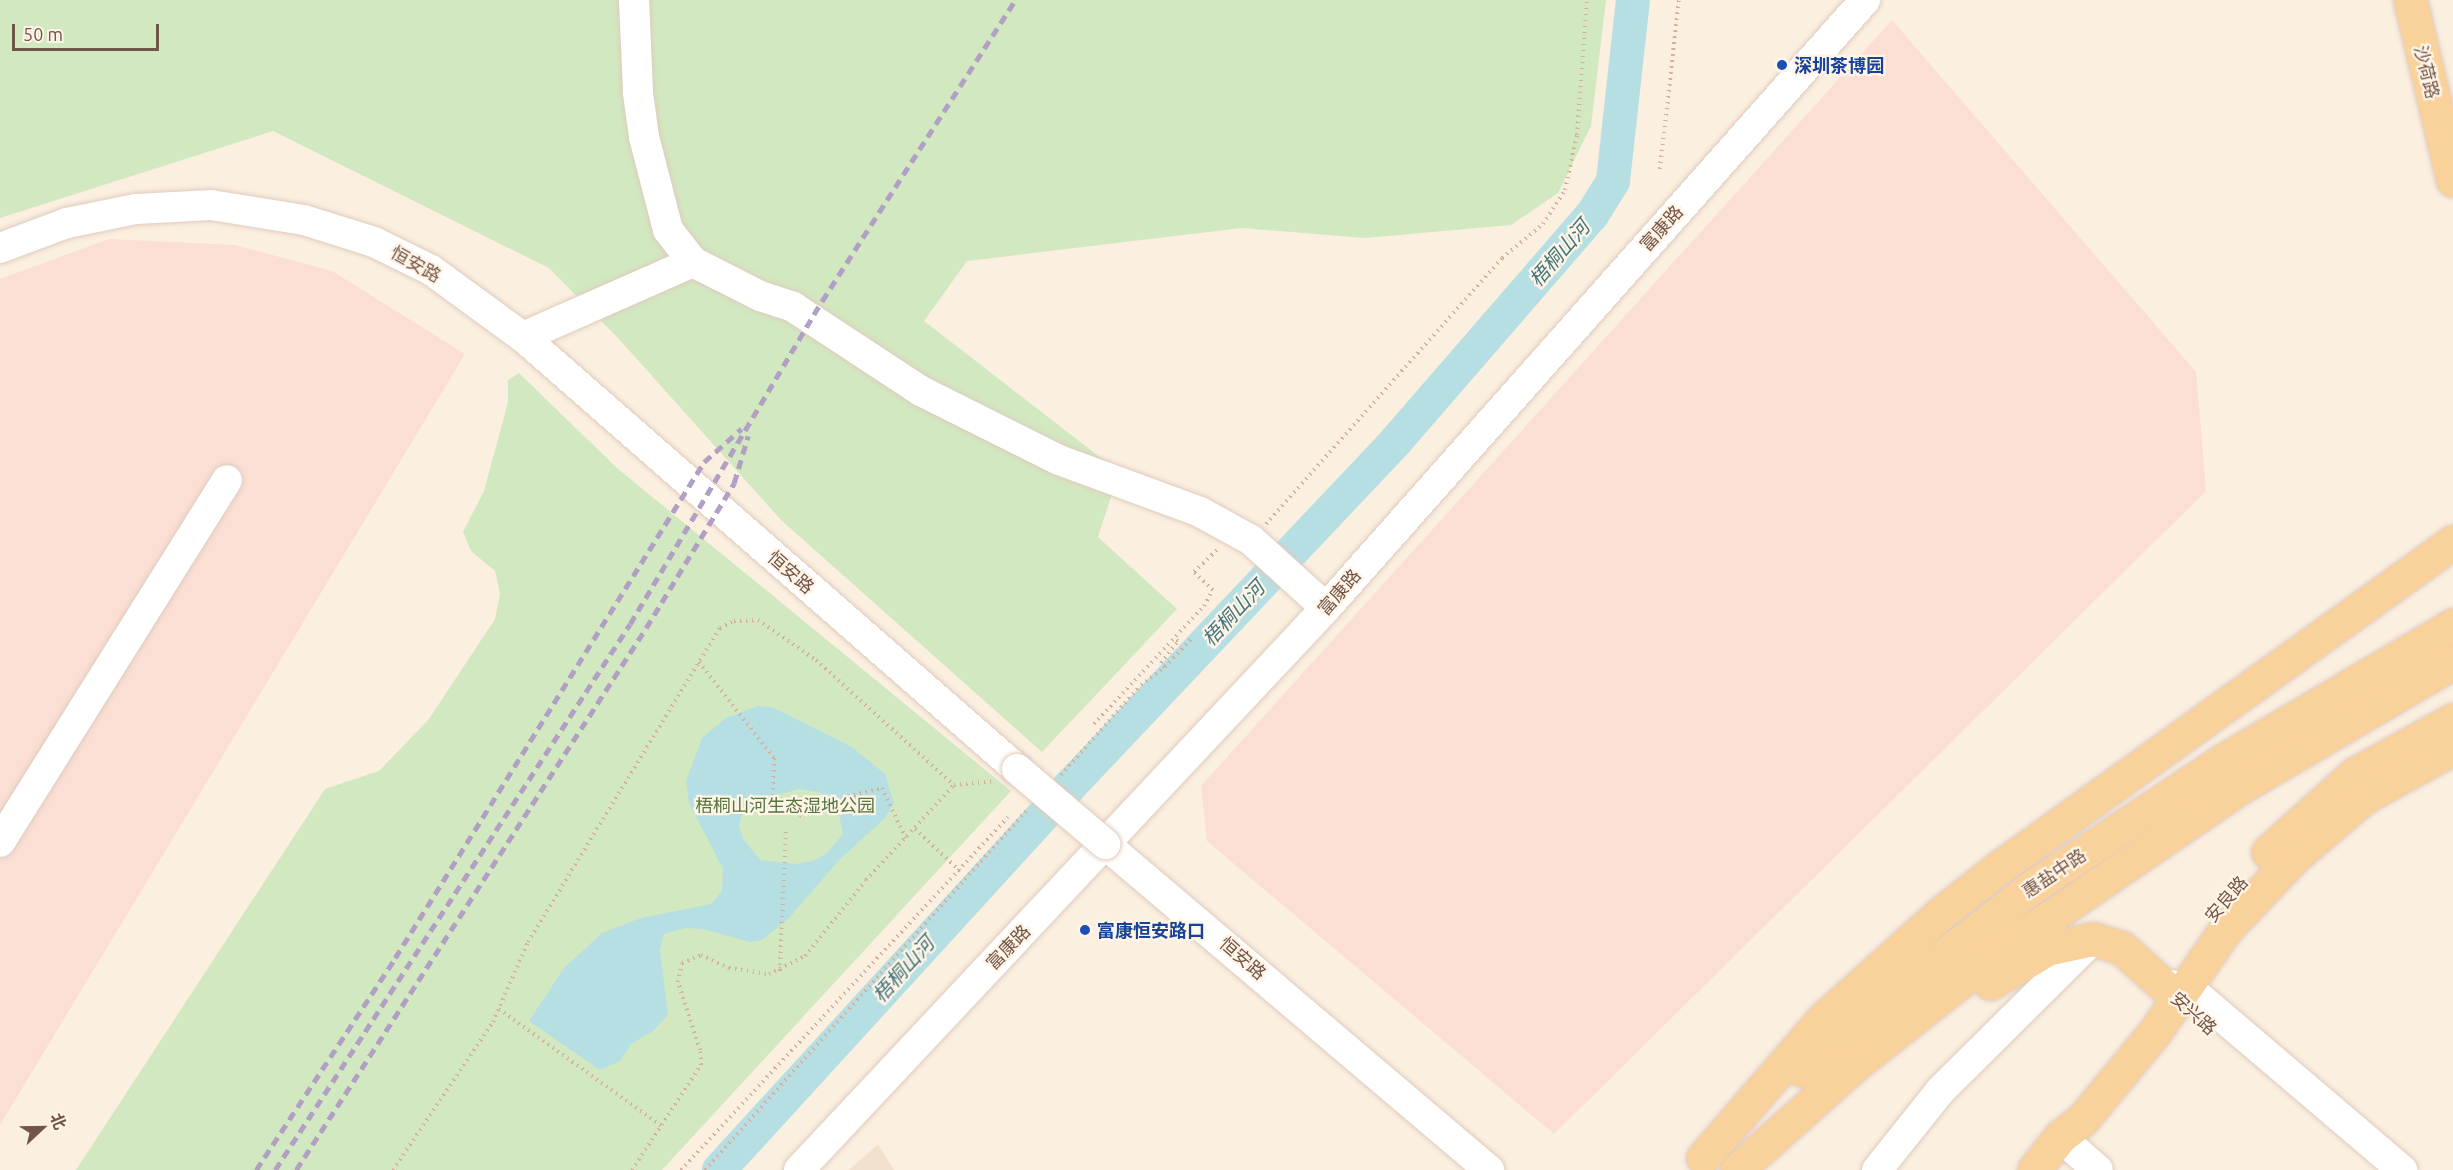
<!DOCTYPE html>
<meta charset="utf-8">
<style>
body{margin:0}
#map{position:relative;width:2453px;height:1170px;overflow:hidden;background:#fbefe0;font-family:Ubuntu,"Noto Sans SC",sans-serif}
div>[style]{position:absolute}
.residential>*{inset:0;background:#f2e1cf}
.commercial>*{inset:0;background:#fbded4}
.green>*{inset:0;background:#d2e8c0}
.water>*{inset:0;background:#b6dfe3}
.river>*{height:34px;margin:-17px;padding:0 17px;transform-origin:17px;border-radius:17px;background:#b6dfe3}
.path>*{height:4px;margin-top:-2px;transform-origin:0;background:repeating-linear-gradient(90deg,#d4af9c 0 1.5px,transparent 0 6px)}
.roads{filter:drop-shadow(0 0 2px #dfcbbd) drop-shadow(0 0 2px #dfcbbd)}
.minor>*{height:30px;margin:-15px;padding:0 15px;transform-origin:15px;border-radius:15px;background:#fff}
.major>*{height:33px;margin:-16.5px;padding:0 16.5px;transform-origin:16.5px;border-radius:16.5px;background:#f9d19a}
.rail>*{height:4.5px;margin-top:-2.25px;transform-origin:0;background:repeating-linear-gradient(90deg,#b1a0c3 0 9px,transparent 0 15px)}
.bridges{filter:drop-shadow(0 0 2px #dfcbbd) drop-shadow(0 0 2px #dfcbbd)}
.minor-bridge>*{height:30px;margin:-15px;padding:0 15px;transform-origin:15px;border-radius:15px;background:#fff}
.dots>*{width:16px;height:16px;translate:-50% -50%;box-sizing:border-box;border:3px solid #fff4e6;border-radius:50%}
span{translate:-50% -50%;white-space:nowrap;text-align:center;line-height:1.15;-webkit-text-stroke:4.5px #fff4e6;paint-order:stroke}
.transit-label{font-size:18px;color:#164399;font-weight:700}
.left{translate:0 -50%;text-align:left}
.street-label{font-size:18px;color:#715548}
.park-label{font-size:18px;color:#547741}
.water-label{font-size:20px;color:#40767d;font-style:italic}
.north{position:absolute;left:12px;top:1098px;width:60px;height:60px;-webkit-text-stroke:4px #fff4e6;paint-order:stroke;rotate:68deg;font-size:16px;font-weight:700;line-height:24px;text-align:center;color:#715548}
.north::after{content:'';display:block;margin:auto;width:21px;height:27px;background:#715548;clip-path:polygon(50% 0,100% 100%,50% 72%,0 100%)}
.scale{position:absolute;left:12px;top:24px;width:147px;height:27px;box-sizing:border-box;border:3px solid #715548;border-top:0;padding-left:8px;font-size:18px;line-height:21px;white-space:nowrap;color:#715548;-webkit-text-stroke:4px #fff4e6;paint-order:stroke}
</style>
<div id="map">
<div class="residential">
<i style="clip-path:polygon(878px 1144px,894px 1170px,849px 1170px)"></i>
</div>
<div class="commercial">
<i style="clip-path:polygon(1892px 20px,2196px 372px,2206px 491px,1554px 1134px,1207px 841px,1201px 786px)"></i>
<i style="clip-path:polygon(109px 239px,235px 245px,332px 271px,465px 354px,0 1125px,0 279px)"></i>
</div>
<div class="green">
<i style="clip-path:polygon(0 0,1606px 0,1591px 126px,1558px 193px,1511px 225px,1365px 238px,1242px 228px,967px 261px,924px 321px,1119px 472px,1098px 537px,1177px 609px,1042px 752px,781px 520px,618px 338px,549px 268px,273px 131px,0 218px)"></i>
<i style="clip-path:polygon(519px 373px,617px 468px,1011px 791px,662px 1170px,76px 1170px,325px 789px,379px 771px,429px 719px,495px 619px,500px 594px,495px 571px,471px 551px,463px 532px,484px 491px,508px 402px,508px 380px)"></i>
</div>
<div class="water">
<i style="clip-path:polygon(evenodd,758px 706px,772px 707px,852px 747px,885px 774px,894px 804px,884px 819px,839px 860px,789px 918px,762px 940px,750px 942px,703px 929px,685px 928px,664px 934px,660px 950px,668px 1015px,653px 1031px,631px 1044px,620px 1061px,600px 1070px,529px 1021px,564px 968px,602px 933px,641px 918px,711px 904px,722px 891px,723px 869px,689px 803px,686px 781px,702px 738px,726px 718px,758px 706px,799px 789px,818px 792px,837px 805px,843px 834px,827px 853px,813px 861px,795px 864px,760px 860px,744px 840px,739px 827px,742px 814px,760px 800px,799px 789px)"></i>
</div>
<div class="river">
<i style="left:719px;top:1170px;width:520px;rotate:-47.57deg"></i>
<i style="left:1070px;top:786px;width:475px;rotate:-46.6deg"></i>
<i style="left:1396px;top:441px;width:299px;rotate:-49.1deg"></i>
<i style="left:1592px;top:215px;width:40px;rotate:-58deg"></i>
<i style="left:1613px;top:181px;width:182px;rotate:-83.7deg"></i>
</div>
<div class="path">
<i style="left:1660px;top:169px;width:170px;rotate:-83.6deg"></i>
<i style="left:1266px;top:524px;width:356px;rotate:-48.4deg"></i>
<i style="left:1502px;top:258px;width:53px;rotate:-39.7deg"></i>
<i style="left:1543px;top:224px;width:40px;rotate:-57.1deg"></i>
<i style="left:1565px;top:190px;width:56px;rotate:-77.7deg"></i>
<i style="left:1577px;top:135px;width:135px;rotate:-85.8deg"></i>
<i style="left:699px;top:662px;width:122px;rotate:52deg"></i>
<i style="left:774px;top:758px;width:44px;rotate:92.6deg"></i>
<i style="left:772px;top:802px;width:17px;rotate:54deg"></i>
<i style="left:1165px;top:667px;width:6px;rotate:-135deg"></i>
<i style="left:1161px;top:663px;width:28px;rotate:-52deg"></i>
<i style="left:1178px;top:641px;width:5px;rotate:-143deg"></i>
<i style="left:1094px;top:724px;width:161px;rotate:-47deg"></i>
<i style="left:1204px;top:606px;width:18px;rotate:-61deg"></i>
<i style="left:1213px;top:590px;width:26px;rotate:-137deg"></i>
<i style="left:1194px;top:572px;width:33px;rotate:-44deg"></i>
<i style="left:1061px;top:775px;width:120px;rotate:-48.4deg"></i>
<i style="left:1141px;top:685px;width:30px;rotate:-37deg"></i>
<i style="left:1165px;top:667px;width:38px;rotate:-47deg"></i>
<i style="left:799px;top:816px;width:23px;rotate:-31deg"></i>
<i style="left:819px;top:804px;width:65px;rotate:-14.3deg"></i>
<i style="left:882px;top:788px;width:56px;rotate:64.8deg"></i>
<i style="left:915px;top:829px;width:62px;rotate:43deg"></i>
<i style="left:780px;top:971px;width:141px;rotate:-87.6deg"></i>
<i style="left:499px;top:1009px;width:201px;rotate:35.7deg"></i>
<i style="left:393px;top:1170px;width:179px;rotate:-56deg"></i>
<i style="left:493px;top:1022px;width:87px;rotate:-66.4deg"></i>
<i style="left:528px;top:942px;width:368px;rotate:-58.6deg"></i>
<i style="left:720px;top:628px;width:16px;rotate:-27deg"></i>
<i style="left:734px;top:621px;width:24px;rotate:-2deg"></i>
<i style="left:758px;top:620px;width:70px;rotate:34.6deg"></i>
<i style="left:816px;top:660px;width:186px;rotate:42.2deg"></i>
<i style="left:954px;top:785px;width:40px;rotate:-5.7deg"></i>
<i style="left:632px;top:1170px;width:126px;rotate:-56.7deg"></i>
<i style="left:701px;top:1065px;width:15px;rotate:-94deg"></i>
<i style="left:700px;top:1050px;width:71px;rotate:-107.9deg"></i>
<i style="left:678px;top:982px;width:19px;rotate:-78deg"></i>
<i style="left:682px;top:963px;width:21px;rotate:-23deg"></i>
<i style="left:701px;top:955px;width:31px;rotate:25deg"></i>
<i style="left:729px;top:968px;width:40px;rotate:8.5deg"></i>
<i style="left:769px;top:974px;width:40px;rotate:-26.6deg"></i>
<i style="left:805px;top:956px;width:97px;rotate:-51.2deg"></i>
<i style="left:866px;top:880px;width:129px;rotate:-47.2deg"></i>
<i style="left:681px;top:1170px;width:481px;rotate:-47.2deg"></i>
<i style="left:705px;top:1170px;width:486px;rotate:-48.2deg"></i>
</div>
<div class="roads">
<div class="minor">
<i style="left:634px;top:0;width:93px;rotate:87.5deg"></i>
<i style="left:638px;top:93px;width:44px;rotate:82.2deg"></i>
<i style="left:644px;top:137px;width:96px;rotate:75.5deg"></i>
<i style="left:668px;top:230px;width:41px;rotate:52deg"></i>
<i style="left:693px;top:262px;width:75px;rotate:26.9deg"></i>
<i style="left:760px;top:296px;width:35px;rotate:18deg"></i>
<i style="left:793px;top:307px;width:153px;rotate:33.3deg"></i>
<i style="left:921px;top:391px;width:154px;rotate:26.6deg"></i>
<i style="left:1059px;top:460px;width:150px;rotate:20.2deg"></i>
<i style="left:1200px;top:512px;width:58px;rotate:28.8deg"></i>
<i style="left:1251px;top:540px;width:101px;rotate:42.2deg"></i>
<i style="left:0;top:248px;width:72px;rotate:-20.5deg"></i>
<i style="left:67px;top:223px;width:70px;rotate:-11.5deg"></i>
<i style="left:136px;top:209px;width:75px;rotate:-3.1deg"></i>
<i style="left:211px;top:205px;width:94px;rotate:9.2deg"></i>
<i style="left:304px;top:220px;width:73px;rotate:17.4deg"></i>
<i style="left:374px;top:242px;width:64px;rotate:26.2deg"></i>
<i style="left:431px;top:270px;width:114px;rotate:36.1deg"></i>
<i style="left:523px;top:337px;width:656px;rotate:41.17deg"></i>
<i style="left:523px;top:337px;width:186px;rotate:-23.8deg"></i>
<i style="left:0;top:842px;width:427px;rotate:-57.9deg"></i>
<i style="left:1105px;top:844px;width:504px;rotate:40.33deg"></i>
<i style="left:2164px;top:985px;width:22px;rotate:3deg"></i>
<i style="left:2186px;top:986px;width:284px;rotate:40.4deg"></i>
<i style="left:2060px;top:1137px;width:50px;rotate:41deg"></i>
<i style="left:799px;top:1170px;width:770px;rotate:-46.84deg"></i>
<i style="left:1326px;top:608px;width:813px;rotate:-48.44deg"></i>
<i style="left:1877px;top:1170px;width:101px;rotate:-51.4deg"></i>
<i style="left:1940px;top:1091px;width:216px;rotate:-44.8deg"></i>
</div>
<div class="major">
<i style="left:2410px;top:0;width:185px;rotate:76.6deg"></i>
<i style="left:2268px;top:852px;width:117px;rotate:-41.9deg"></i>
<i style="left:2355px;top:774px;width:112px;rotate:-28.9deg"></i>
<i style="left:1990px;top:983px;width:66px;rotate:-30.8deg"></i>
<i style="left:2047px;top:949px;width:47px;rotate:-12.3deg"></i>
<i style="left:2093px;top:939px;width:30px;rotate:17deg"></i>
<i style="left:2122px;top:948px;width:55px;rotate:42.1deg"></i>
<i style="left:1802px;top:1070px;width:51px;rotate:-41.8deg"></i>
<i style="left:1840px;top:1036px;width:243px;rotate:-37.8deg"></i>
<i style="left:2032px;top:887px;width:230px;rotate:-33.5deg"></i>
<i style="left:2224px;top:760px;width:266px;rotate:-30.5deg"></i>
<i style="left:1703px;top:1158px;width:182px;rotate:-49.2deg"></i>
<i style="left:1822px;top:1020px;width:159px;rotate:-41.9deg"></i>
<i style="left:1940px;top:914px;width:76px;rotate:-38.1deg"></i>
<i style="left:2000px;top:867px;width:558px;rotate:-35.66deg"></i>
<i style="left:1737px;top:1170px;width:162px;rotate:-41.8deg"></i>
<i style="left:1858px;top:1062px;width:163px;rotate:-38.3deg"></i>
<i style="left:1986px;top:961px;width:310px;rotate:-34.4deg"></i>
<i style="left:2242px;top:786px;width:245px;rotate:-30.4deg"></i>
<i style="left:2034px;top:1170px;width:42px;rotate:-51.8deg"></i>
<i style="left:2060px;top:1137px;width:28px;rotate:-38deg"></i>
<i style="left:2082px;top:1120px;width:113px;rotate:-50.4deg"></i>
<i style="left:2154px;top:1033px;width:125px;rotate:-55.4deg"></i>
<i style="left:2225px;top:930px;width:100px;rotate:-46.6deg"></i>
<i style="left:2294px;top:857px;width:92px;rotate:-40.6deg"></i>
<i style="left:2364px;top:797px;width:102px;rotate:-28.8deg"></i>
</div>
</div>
<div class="rail">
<i style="left:256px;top:1170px;width:254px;rotate:-56.7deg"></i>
<i style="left:395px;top:958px;width:584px;rotate:-58.08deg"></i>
<i style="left:704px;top:462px;width:50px;rotate:-41.7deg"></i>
<i style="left:275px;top:1170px;width:651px;rotate:-56.97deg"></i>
<i style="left:630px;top:624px;width:376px;rotate:-59.3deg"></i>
<i style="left:822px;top:301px;width:358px;rotate:-57.3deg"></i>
<i style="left:296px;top:1170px;width:645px;rotate:-57.15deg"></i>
<i style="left:646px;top:628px;width:170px;rotate:-58.7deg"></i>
<i style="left:734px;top:483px;width:49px;rotate:-73.4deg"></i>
</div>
<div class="bridges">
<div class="minor-bridge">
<i style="left:1017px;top:769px;width:116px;rotate:40.4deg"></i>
</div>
</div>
<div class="dots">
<i style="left:1782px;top:65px;background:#1a4fb4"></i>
<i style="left:1085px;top:930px;background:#1a4fb4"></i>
</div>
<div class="transit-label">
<span class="left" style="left:1794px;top:65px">深圳茶博园</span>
<span class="left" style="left:1097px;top:930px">富康恒安路口</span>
</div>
<div class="street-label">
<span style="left:2427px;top:72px;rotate:76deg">沙荷路</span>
<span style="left:1661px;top:228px;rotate:-48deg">富康路</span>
<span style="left:416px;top:264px;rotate:29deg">恒安路</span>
<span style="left:791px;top:572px;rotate:41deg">恒安路</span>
<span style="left:1339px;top:592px;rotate:-49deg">富康路</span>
<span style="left:2054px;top:873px;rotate:-34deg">惠盐中路</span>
<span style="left:2226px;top:899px;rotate:-49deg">安良路</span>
<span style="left:1008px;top:947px;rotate:-46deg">富康路</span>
<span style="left:1243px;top:958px;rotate:41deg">恒安路</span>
<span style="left:2194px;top:1013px;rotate:42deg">安兴路</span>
</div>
<div class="park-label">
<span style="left:785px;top:805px">梧桐山河生态湿地公园</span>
</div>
<div class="water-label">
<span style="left:1559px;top:253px;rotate:-49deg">梧桐山河</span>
<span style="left:1233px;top:613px;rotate:-47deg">梧桐山河</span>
<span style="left:903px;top:969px;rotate:-48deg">梧桐山河</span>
</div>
<div class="north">北</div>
<div class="scale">50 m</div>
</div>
